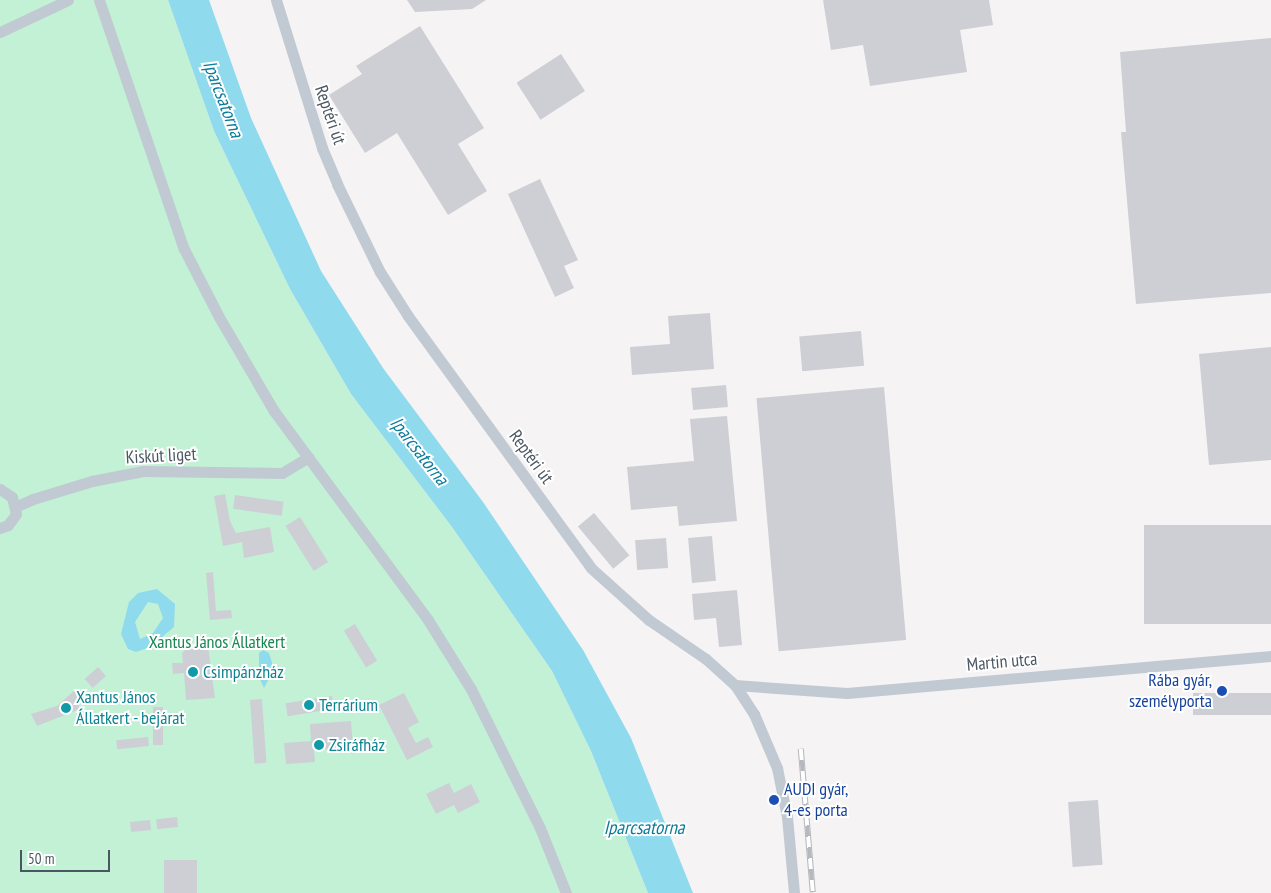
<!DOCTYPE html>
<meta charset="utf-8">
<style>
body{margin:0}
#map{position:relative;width:1271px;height:893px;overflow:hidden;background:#f5f3f3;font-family:"PT Sans Narrow",sans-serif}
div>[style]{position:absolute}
.green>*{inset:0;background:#c3f1d5}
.water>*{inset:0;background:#90daee}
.building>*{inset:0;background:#cdcfd5;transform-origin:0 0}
.street>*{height:11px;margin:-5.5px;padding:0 5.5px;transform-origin:5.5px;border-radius:5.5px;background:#c1cad2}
.rail>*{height:5.5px;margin-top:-2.75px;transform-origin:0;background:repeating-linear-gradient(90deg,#fff 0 11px,#b5b8bd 0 22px);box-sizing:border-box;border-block:1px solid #b5b8bd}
.dots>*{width:14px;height:14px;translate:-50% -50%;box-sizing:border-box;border:2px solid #fff;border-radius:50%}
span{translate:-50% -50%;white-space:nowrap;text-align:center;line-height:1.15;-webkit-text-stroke:4px #fff;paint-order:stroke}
.street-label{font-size:18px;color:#4a5661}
.park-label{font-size:18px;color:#17864f}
.culture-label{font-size:18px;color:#0d838f}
.left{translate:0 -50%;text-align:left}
.transit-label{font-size:18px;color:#164399}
.right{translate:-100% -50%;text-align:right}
.water-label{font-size:19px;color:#0c7c9b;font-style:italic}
.scale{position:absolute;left:20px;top:850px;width:90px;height:22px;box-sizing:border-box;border:2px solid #4a5661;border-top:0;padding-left:6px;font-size:15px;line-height:18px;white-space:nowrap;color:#4a5661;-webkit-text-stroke:4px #fff;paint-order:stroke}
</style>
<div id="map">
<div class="green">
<i style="clip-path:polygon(0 0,168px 0,214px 131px,290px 289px,351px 394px,452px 527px,552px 671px,591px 751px,648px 893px,0 893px)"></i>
</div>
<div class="water">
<i style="clip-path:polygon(168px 0,209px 0,251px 118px,321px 271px,383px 368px,483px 502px,583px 650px,631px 738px,693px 893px,648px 893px,591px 751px,552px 671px,452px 527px,351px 394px,290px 289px,214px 131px)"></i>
<i style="clip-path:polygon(evenodd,157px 589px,175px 604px,174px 627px,150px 647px,136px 652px,128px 649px,121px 634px,129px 602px,138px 593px,157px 589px,148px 602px,158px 604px,163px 618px,153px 633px,140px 639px,135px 622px,148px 602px)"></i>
<i style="clip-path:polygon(263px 650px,269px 653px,274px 669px,264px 688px,259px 677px,259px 653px)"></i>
</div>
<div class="building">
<i style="clip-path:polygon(407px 0,486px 0,472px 9px,415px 12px)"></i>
<i style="clip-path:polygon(823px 0,989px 0,993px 25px,960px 30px,967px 72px,870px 86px,863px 45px,831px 50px)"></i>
<i style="clip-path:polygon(420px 26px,484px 128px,458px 144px,487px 191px,448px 215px,397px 133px,365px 153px,329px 95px,362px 74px,356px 66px)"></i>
<i style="clip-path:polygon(1271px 38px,1271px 293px,1136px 304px,1121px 132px,1126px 132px,1120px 52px)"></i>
<i style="left:561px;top:54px;width:44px;height:53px;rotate:57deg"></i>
<i style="clip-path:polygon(540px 179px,578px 260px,564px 266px,574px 288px,555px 297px,508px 194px)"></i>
<i style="clip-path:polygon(710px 313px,714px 369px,632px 375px,630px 347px,670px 344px,668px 316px)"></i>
<i style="left:861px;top:331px;width:35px;height:62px;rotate:85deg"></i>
<i style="clip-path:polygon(1271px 347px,1271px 460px,1209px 465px,1199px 354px)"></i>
<i style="left:726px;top:385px;width:22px;height:35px;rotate:85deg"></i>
<i style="left:884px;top:387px;width:254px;height:128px;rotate:85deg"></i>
<i style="clip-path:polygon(727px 416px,737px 521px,679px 526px,677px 506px,631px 510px,627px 467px,694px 461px,690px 419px)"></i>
<i style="clip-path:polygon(225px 494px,230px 521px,236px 533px,270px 527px,274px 552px,244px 558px,242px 542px,223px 546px,214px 496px)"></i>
<i style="left:235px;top:495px;width:49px;height:14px;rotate:8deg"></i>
<i style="left:594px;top:513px;width:55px;height:21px;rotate:50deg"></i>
<i style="left:300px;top:517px;width:53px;height:17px;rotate:58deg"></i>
<i style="left:1271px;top:525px;width:99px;height:127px;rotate:90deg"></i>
<i style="left:712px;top:536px;width:45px;height:24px;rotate:85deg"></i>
<i style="left:666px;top:538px;width:30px;height:31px;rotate:86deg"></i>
<i style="clip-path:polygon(213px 572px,216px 611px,231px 610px,232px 618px,210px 620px,206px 573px)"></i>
<i style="clip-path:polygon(737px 590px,742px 645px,719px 647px,716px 618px,694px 620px,692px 594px)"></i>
<i style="left:355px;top:624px;width:43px;height:13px;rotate:59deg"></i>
<i style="clip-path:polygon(208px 646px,215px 698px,186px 700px,184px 673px,173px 674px,172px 663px,183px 663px,182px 653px,188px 647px)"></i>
<i style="left:98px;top:667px;width:12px;height:18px;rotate:48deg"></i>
<i style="clip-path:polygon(75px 690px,80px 709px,37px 726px,31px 714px,57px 706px)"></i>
<i style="clip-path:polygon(404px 693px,419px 722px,408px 728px,416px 743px,428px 737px,433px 747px,407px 760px,379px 705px)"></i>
<i style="left:1271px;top:693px;width:22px;height:78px;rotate:90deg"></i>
<i style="left:332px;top:696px;width:13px;height:47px;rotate:81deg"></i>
<i style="left:262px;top:699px;width:64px;height:12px;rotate:86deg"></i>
<i style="left:153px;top:707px;width:10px;height:38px"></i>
<i style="clip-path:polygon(351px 721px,353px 747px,314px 750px,315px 762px,286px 764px,284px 743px,311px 741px,310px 724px)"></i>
<i style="left:148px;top:737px;width:9px;height:32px;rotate:84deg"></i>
<i style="clip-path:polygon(449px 783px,454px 793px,471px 784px,480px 802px,458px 813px,454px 805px,436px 814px,426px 794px)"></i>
<i style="left:1098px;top:800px;width:65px;height:30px;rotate:86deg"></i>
<i style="left:177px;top:817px;width:10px;height:21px;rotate:84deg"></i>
<i style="left:150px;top:820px;width:10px;height:20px;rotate:84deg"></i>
<i style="left:164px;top:860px;width:33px;height:33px"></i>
</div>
<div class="street">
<i style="left:99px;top:0;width:263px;rotate:71.2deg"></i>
<i style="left:184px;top:249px;width:76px;rotate:62.8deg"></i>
<i style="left:219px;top:317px;width:109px;rotate:59.7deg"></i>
<i style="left:274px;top:411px;width:260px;rotate:53.6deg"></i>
<i style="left:428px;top:620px;width:81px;rotate:58.1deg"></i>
<i style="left:471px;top:689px;width:155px;rotate:63.6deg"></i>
<i style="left:540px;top:828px;width:70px;rotate:68.2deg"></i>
<i style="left:276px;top:0;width:155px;rotate:72.7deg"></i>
<i style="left:322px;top:148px;width:39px;rotate:67deg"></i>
<i style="left:337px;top:184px;width:98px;rotate:64deg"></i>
<i style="left:380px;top:272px;width:52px;rotate:57.5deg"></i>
<i style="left:408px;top:316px;width:311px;rotate:54deg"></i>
<i style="left:591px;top:568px;width:78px;rotate:41.9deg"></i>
<i style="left:649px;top:620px;width:69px;rotate:34.4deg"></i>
<i style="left:706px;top:659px;width:39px;rotate:42deg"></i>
<i style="left:735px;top:685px;width:35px;rotate:57deg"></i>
<i style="left:754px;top:714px;width:59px;rotate:66.9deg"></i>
<i style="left:777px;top:768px;width:50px;rotate:78.5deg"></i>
<i style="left:787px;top:817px;width:76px;rotate:84.7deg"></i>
<i style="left:0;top:32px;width:75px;rotate:-25.2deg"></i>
<i style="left:0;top:489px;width:14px;rotate:34deg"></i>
<i style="left:12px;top:497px;width:17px;rotate:77deg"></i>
<i style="left:16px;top:514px;width:14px;rotate:126deg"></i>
<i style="left:8px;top:525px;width:9px;rotate:159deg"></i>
<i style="left:15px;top:507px;width:20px;rotate:-24deg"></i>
<i style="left:33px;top:499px;width:62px;rotate:-17deg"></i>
<i style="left:92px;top:481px;width:52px;rotate:-11.1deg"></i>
<i style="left:143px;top:471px;width:139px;rotate:0.8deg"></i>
<i style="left:282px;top:473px;width:31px;rotate:-31deg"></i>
<i style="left:735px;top:685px;width:112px;rotate:4.1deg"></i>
<i style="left:847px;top:693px;width:426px;rotate:-5deg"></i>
</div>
<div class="rail">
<i style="left:801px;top:749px;width:144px;rotate:85.2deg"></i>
</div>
<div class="dots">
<i style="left:193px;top:672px;background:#0f9aa8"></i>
<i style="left:1222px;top:691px;background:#1a4fb4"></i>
<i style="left:309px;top:705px;background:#0f9aa8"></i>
<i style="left:66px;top:708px;background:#0f9aa8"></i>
<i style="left:319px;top:745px;background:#0f9aa8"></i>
<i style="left:774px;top:800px;background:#1a4fb4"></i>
</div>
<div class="street-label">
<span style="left:330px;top:115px;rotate:71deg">Reptéri út</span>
<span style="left:161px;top:456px;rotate:-3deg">Kiskút liget</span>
<span style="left:531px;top:457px;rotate:54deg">Reptéri út</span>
<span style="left:1002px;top:662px;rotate:-5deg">Martin utca</span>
</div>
<div class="park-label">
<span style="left:217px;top:642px">Xantus János Állatkert</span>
</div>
<div class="culture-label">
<span class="left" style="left:203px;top:672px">Csimpánzház</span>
<span class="left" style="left:76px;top:708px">Xantus János<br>Állatkert - bejárat</span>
<span class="left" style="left:319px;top:705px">Terrárium</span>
<span class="left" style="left:329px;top:745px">Zsiráfház</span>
</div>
<div class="transit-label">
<span class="right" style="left:1212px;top:691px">Rába gyár,<br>személyporta</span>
<span class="left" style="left:784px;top:800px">AUDI gyár,<br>4-es porta</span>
</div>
<div class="water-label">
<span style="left:223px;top:99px;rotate:69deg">Iparcsatorna</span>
<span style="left:419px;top:451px;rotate:52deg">Iparcsatorna</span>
<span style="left:644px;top:828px">Iparcsatorna</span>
</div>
<div class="scale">50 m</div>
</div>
